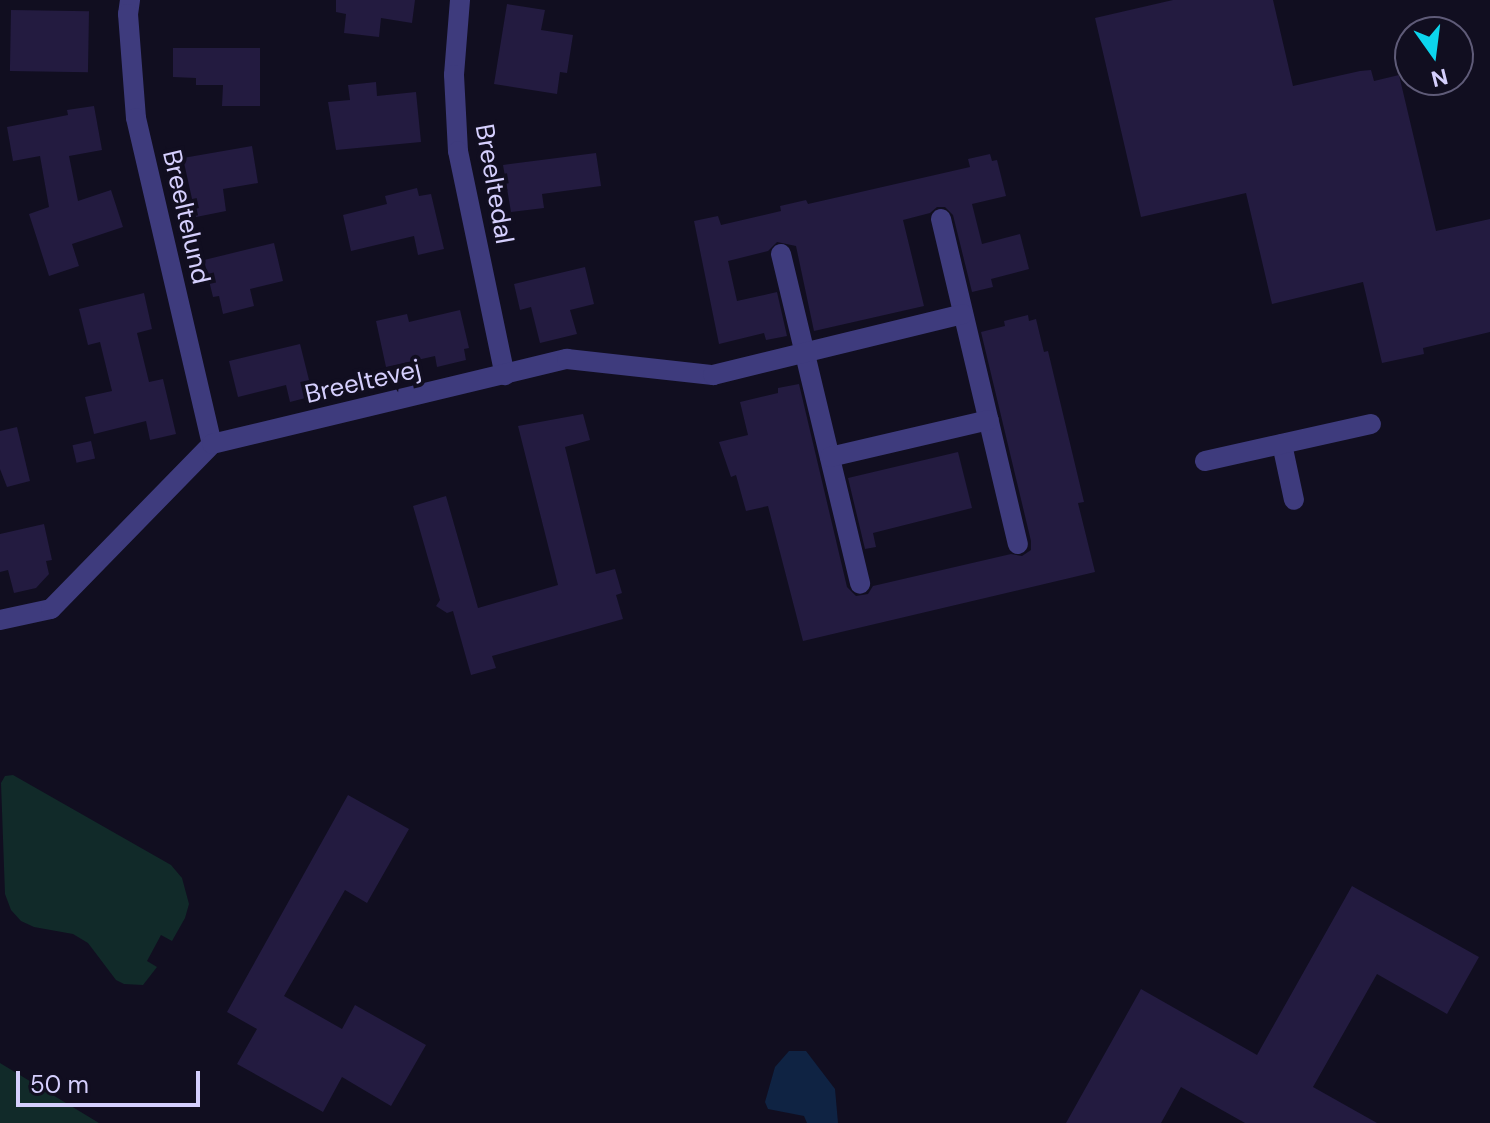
<!DOCTYPE html>
<style>
body{margin:0}
#map{position:relative;width:1490px;height:1123px;overflow:hidden;background:#110e20;font-family:"DM Sans",sans-serif}
div>[style]{position:absolute}
.green>*{inset:0;background:#112a29}
.water>*{inset:0;background:#0f2343}
.building>*{inset:0;background:#231b40;transform-origin:0 0}
.minor>*{height:20px;margin:-10px;padding:0 10px;transform-origin:10px;border-radius:10px;background:#3e3b7d}
span{translate:-50% -50%;white-space:nowrap;text-align:center;line-height:1.15;-webkit-text-stroke:8px #110e20;paint-order:stroke}
.street-label{font-size:26px;color:#d5cffd}
.north{position:absolute;left:1394px;top:16px;width:80px;height:80px;box-sizing:border-box;background:#110e20;border:2px solid #5f5b78;border-radius:50%;rotate:166deg;font-size:22px;font-weight:700;line-height:32px;text-align:center;color:#d5cffd}
.north::after{content:'';display:block;margin:auto;width:28px;height:36px;background:#0cd5ed;clip-path:polygon(50% 0,100% 100%,50% 72%,0 100%)}
.scale{position:absolute;left:16px;top:1071px;width:184px;height:36px;box-sizing:border-box;border:4px solid #d5cffd;border-top:0;padding-left:10px;font-size:24px;line-height:28px;white-space:nowrap;color:#d5cffd;-webkit-text-stroke:6px #110e20;paint-order:stroke}
</style>
<div id="map">
<div class="green">
<i style="clip-path:polygon(13px 775px,171px 865px,182px 878px,189px 904px,185px 918px,172px 941px,161px 935px,147px 961px,157px 967px,143px 985px,124px 984px,116px 980px,88px 943px,73px 934px,34px 927px,21px 921px,11px 910px,5px 894px,1px 783px,5px 776px)"></i>
<i style="clip-path:polygon(0 1063px,99px 1123px,0 1123px)"></i>
</div>
<div class="water">
<i style="clip-path:polygon(789px 1051px,806px 1051px,835px 1089px,838px 1123px,807px 1123px,804px 1116px,768px 1109px,765px 1102px,775px 1067px)"></i>
</div>
<div class="building">
<i style="clip-path:polygon(336px 0,415px 0,412px 23px,381px 18px,379px 37px,344px 33px,346px 14px,336px 12px)"></i>
<i style="clip-path:polygon(1173px 0,1273px 0,1293px 86px,1360px 71px,1371px 70px,1374px 81px,1399px 75px,1436px 231px,1490px 219px,1490px 332px,1423px 348px,1424px 354px,1382px 363px,1363px 282px,1272px 304px,1246px 193px,1141px 217px,1095px 18px)"></i>
<i style="clip-path:polygon(507px 4px,545px 10px,541px 30px,573px 35px,567px 73px,560px 72px,557px 94px,494px 84px)"></i>
<i style="left:11px;top:10px;width:78px;height:61px;rotate:1deg"></i>
<i style="clip-path:polygon(173px 48px,260px 48px,260px 106px,222px 106px,223px 85px,196px 85px,196px 78px,173px 77px)"></i>
<i style="clip-path:polygon(376px 82px,377px 96px,416px 92px,421px 142px,336px 150px,328px 102px,350px 100px,348px 85px)"></i>
<i style="clip-path:polygon(94px 106px,102px 150px,69px 156px,78px 201px,111px 190px,123px 227px,72px 244px,79px 266px,49px 276px,29px 214px,49px 207px,40px 156px,13px 161px,7px 127px,68px 115px,67px 110px)"></i>
<i style="clip-path:polygon(252px 146px,258px 183px,223px 189px,226px 211px,196px 217px,183px 158px)"></i>
<i style="clip-path:polygon(596px 153px,601px 186px,542px 194px,544px 208px,511px 212px,503px 165px)"></i>
<i style="clip-path:polygon(990px 154px,992px 161px,997px 160px,1006px 196px,972px 204px,982px 244px,1020px 234px,1029px 269px,991px 279px,993px 287px,972px 292px,953px 215px,945px 207px,937px 207px,930px 213px,903px 220px,924px 306px,814px 331px,796px 246px,777px 242px,768px 251px,728px 261px,737px 301px,777px 292px,787px 336px,766px 340px,764px 333px,719px 344px,694px 221px,718px 216px,721px 225px,781px 211px,780px 206px,806px 200px,808px 204px,970px 167px,968px 159px)"></i>
<i style="clip-path:polygon(417px 188px,419px 196px,431px 194px,444px 249px,418px 255px,414px 236px,351px 251px,343px 215px,387px 204px,385px 196px)"></i>
<i style="clip-path:polygon(274px 243px,283px 281px,250px 289px,254px 306px,223px 314px,219px 296px,213px 297px,204px 260px)"></i>
<i style="clip-path:polygon(585px 267px,594px 304px,570px 310px,577px 334px,540px 343px,531px 307px,520px 310px,514px 284px)"></i>
<i style="clip-path:polygon(144px 293px,152px 329px,137px 333px,149px 382px,163px 379px,176px 434px,150px 440px,146px 421px,94px 434px,85px 397px,112px 391px,100px 342px,88px 345px,79px 309px)"></i>
<i style="clip-path:polygon(460px 310px,469px 348px,464px 349px,466px 360px,437px 367px,435px 356px,386px 367px,376px 321px,407px 314px,409px 322px)"></i>
<i style="clip-path:polygon(1028px 315px,1029px 321px,1036px 319px,1044px 352px,1048px 351px,1084px 502px,1078px 503px,1095px 572px,803px 641px,768px 506px,746px 511px,736px 475px,731px 477px,719px 442px,748px 435px,740px 402px,778px 393px,778px 388px,799px 384px,847px 587px,856px 596px,868px 594px,873px 586px,1011px 554px,1022px 556px,1031px 550px,1031px 541px,981px 332px,1005px 326px,1004px 321px)"></i>
<i style="clip-path:polygon(300px 344px,313px 396px,290px 402px,286px 385px,238px 397px,229px 361px)"></i>
<i style="clip-path:polygon(583px 414px,590px 440px,565px 447px,596px 574px,615px 569px,622px 593px,616px 595px,623px 619px,492px 656px,496px 668px,471px 675px,453px 611px,447px 613px,436px 606px,440px 600px,413px 506px,446px 496px,478px 608px,558px 585px,518px 426px)"></i>
<i style="clip-path:polygon(17px 427px,30px 481px,7px 487px,0 469px,0 431px)"></i>
<i style="left:91px;top:441px;width:18px;height:19px;rotate:77deg"></i>
<i style="clip-path:polygon(958px 452px,972px 508px,873px 533px,876px 547px,865px 549px,848px 478px)"></i>
<i style="clip-path:polygon(44px 524px,52px 560px,46px 561px,49px 574px,36px 588px,14px 593px,8px 570px,0 572px,0 534px)"></i>
<i style="clip-path:polygon(348px 795px,409px 829px,367px 903px,345px 890px,284px 996px,342px 1029px,355px 1005px,426px 1045px,391px 1106px,342px 1077px,323px 1112px,237px 1064px,257px 1029px,227px 1012px)"></i>
<i style="clip-path:polygon(1352px 886px,1479px 957px,1447px 1014px,1377px 974px,1313px 1087px,1377px 1123px,1245px 1123px,1181px 1087px,1161px 1123px,1066px 1123px,1141px 989px,1257px 1055px)"></i>
</div>
<div class="minor">
<i style="left:130px;top:0;width:14px;rotate:98deg"></i>
<i style="left:128px;top:14px;width:104px;rotate:85.6deg"></i>
<i style="left:136px;top:118px;width:335px;rotate:76.9deg"></i>
<i style="left:460px;top:0;width:75px;rotate:94.6deg"></i>
<i style="left:454px;top:75px;width:76px;rotate:87deg"></i>
<i style="left:458px;top:151px;width:229px;rotate:78.2deg"></i>
<i style="left:941px;top:219px;width:334px;rotate:76.7deg"></i>
<i style="left:781px;top:254px;width:339px;rotate:76.5deg"></i>
<i style="left:1282px;top:444px;width:57px;rotate:77.9deg"></i>
<i style="left:830px;top:457px;width:163px;rotate:-13.1deg"></i>
<i style="left:1205px;top:461px;width:170px;rotate:-12.6deg"></i>
<i style="left:0;top:620px;width:52px;rotate:-12.2deg"></i>
<i style="left:51px;top:609px;width:231px;rotate:-45.7deg"></i>
<i style="left:212px;top:444px;width:365px;rotate:-13.5deg"></i>
<i style="left:567px;top:359px;width:147px;rotate:6.3deg"></i>
<i style="left:713px;top:375px;width:257px;rotate:-13.7deg"></i>
</div>
<div class="street-label">
<span style="left:494px;top:184px;rotate:80deg">Breeltedal</span>
<span style="left:186px;top:217px;rotate:77deg">Breeltelund</span>
<span style="left:363px;top:382px;rotate:-13deg">Breeltevej</span>
</div>
<div class="north">N</div>
<div class="scale">50 m</div>
</div>
